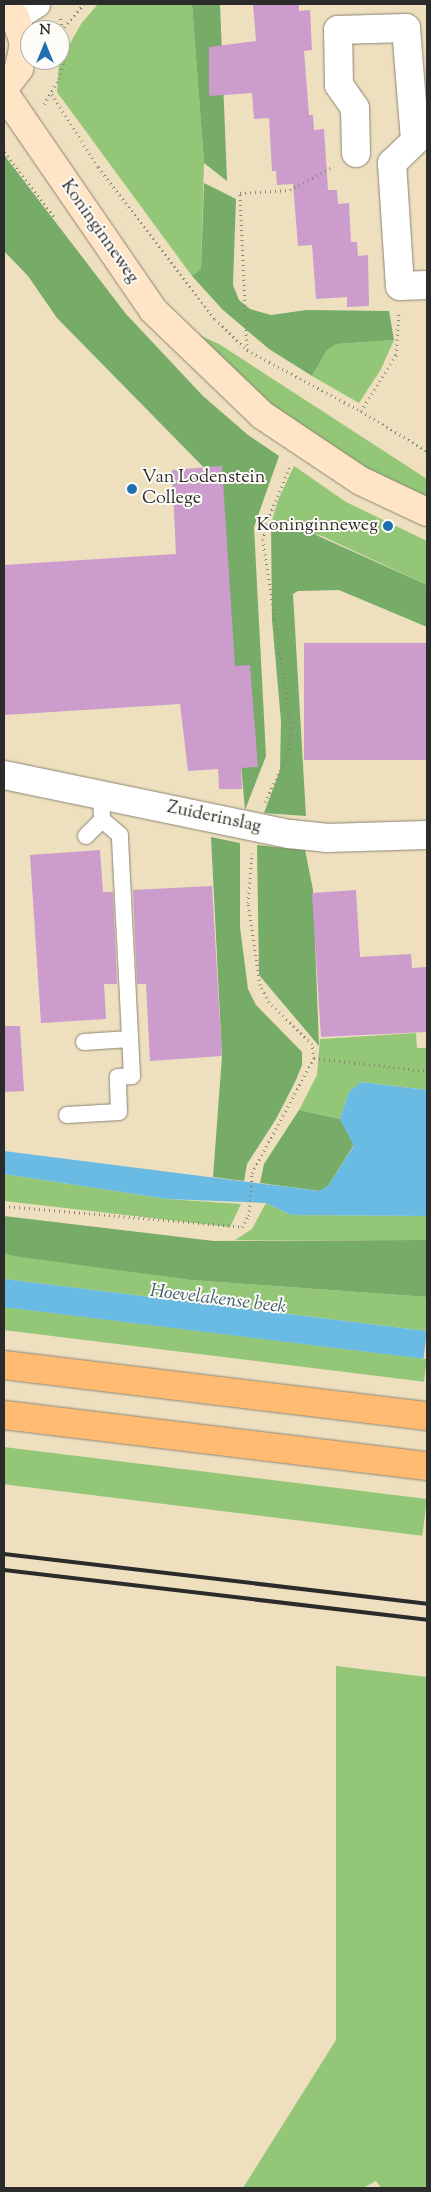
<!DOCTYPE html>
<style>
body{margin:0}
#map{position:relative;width:431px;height:2192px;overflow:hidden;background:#eedfbf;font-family:"Sorts Mill Goudy",serif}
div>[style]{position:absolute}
.green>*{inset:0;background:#93c677;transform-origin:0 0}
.forest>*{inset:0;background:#76ab68}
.water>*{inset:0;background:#69bbe4;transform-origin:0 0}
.building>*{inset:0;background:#cc9ccd;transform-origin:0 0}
.path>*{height:3px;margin-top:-1.5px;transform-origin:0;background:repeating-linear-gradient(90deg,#8c8575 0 1px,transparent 0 5px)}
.roads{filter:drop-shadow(0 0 1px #8c8575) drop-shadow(0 0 1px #8c8575)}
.service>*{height:16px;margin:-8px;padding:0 8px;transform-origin:8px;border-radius:8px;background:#fff}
.minor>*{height:28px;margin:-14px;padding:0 14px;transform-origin:14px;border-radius:14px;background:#fff}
.secondary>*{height:28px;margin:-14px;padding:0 14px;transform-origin:14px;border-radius:14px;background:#ffe4c6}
.motorway>*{height:28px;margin:-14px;padding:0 14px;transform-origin:14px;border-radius:14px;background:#febb71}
.rail>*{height:4px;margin:-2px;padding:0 2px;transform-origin:2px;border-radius:2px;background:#2b2b2b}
.dots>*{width:14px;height:14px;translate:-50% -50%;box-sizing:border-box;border:2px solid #fdfcf7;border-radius:50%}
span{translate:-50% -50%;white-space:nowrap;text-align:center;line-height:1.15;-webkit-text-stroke:4px #fdfcf7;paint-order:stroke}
.street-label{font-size:18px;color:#2b2b2b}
.poi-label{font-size:18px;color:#2b2b2b}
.left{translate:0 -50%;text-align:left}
.right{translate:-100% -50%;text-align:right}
.water-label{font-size:19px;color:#415d6c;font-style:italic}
.frame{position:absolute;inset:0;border:5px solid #2b2b2b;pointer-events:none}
.north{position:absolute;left:20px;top:20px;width:50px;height:50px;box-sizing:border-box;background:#fdfcf7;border:1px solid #a9a8a5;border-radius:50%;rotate:0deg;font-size:14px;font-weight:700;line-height:20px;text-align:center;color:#2b2b2b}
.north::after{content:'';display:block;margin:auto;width:18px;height:22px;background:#1f6fb2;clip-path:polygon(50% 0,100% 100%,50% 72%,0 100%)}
</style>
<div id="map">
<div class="green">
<i style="clip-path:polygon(98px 4px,192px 4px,204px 163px,201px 269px,192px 276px,57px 92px,59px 63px,81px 24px)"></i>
<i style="clip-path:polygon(193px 332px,219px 344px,427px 479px,427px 501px,346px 458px,277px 410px)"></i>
<i style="clip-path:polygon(394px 340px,381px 369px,359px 403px,312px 376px,327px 350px,337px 344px)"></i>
<i style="clip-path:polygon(294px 466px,346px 502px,427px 541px,427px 585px,322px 536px,271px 524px,278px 500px)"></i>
<i style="clip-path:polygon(416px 1033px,417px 1048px,427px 1048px,427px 1090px,362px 1082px,349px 1092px,340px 1119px,299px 1110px,317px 1075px,320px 1039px)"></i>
<i style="clip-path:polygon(4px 1174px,167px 1199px,241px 1204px,230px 1227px,4px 1201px)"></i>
<i style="clip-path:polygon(266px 1203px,291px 1215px,427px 1216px,427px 1240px,235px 1240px,252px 1229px)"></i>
<i style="clip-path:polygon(4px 1253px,191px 1280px,427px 1297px,427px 1331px,4px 1279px)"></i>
<i style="left:4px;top:1307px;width:426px;height:23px;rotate:7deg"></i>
<i style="left:4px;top:1447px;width:426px;height:37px;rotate:7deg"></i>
<i style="clip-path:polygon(336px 1666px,427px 1677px,427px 2188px,381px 2188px,376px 2181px,363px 2188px,243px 2188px,336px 2040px)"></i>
</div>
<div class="forest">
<i style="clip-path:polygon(192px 4px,220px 4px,227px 181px,204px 163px)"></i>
<i style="clip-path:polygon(4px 155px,126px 314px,203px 396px,248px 435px,279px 456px,254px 527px,266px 756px,245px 810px,231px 651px,222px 486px,57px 318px,28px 276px,4px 251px)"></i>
<i style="clip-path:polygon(204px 183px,236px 199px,233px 285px,239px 300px,250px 309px,271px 315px,307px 310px,389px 311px,394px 340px,337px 344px,327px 350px,312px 376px,269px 349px,223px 310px,192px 276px,201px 269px)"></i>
<i style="clip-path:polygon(271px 524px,294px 525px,427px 585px,427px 627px,339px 590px,298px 591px,293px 594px,306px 816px,264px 813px,280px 770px,281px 721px,272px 620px)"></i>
<i style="clip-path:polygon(211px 837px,240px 843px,240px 927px,248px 989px,256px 1005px,302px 1052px,302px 1065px,296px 1080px,276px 1119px,247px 1164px,244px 1181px,213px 1177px,222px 1056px)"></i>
<i style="clip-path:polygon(257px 845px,305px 850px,313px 890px,319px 1046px,259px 975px)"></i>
<i style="clip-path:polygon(299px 1110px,340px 1119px,354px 1145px,328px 1186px,319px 1191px,260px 1183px,264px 1164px)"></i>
<i style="clip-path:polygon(4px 1216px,214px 1241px,427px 1240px,427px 1297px,191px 1280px,14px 1256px,4px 1253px)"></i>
</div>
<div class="water">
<i style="clip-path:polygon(361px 1082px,427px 1090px,427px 1216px,291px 1215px,266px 1203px,167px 1199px,4px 1174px,4px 1151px,319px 1191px,328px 1186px,354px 1146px,340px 1119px,349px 1092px)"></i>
<i style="left:4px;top:1279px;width:426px;height:28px;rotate:7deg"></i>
</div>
<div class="building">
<i style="clip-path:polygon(253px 4px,299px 4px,299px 11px,310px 10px,312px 50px,304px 51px,309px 115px,313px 115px,314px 130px,324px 129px,328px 190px,337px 190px,338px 204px,349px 203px,351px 242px,357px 242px,358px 256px,368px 255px,369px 306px,347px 307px,347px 297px,316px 299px,312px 245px,298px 246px,293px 184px,277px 185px,276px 171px,272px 171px,269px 118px,254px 119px,252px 93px,209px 96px,209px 47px,256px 41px)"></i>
<i style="clip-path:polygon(222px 466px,235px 666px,250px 665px,258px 767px,241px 768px,242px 789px,219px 789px,218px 769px,188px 771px,180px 704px,4px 715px,4px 565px,176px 554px,172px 470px)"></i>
<i style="left:426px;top:643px;width:117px;height:122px;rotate:90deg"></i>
<i style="clip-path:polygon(100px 850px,103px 892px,113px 892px,117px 984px,104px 984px,106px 1019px,41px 1023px,30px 855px)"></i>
<i style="clip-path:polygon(212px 886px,222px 1056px,150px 1061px,146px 984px,137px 984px,133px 890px)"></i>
<i style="clip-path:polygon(356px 890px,360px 957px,411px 954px,412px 968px,427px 967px,427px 1032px,321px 1037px,312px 893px)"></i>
<i style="clip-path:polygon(4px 1026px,20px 1026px,24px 1091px,4px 1092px)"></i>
</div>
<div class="path">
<i style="left:64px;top:27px;width:30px;rotate:-49deg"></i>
<i style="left:52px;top:94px;width:86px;rotate:57.8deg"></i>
<i style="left:98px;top:167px;width:192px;rotate:52.4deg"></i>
<i style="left:215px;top:319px;width:45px;rotate:44.1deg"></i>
<i style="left:247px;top:350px;width:129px;rotate:28.2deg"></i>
<i style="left:361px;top:411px;width:77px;rotate:31.2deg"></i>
<i style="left:44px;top:104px;width:29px;rotate:-59deg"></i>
<i style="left:59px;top:79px;width:18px;rotate:-74deg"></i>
<i style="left:64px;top:62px;width:18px;rotate:-87deg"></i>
<i style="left:65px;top:44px;width:28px;rotate:-100deg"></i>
<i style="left:4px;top:152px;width:82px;rotate:52.4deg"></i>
<i style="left:247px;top:350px;width:157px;rotate:-92.6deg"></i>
<i style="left:240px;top:193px;width:50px;rotate:-3.4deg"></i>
<i style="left:290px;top:190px;width:50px;rotate:-28.6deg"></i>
<i style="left:361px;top:411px;width:66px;rotate:-58deg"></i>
<i style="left:396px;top:355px;width:43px;rotate:-86deg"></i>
<i style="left:265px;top:802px;width:53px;rotate:-64.4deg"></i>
<i style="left:288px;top:754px;width:26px;rotate:-83deg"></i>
<i style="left:291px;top:728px;width:190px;rotate:-98.5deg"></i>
<i style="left:263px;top:540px;width:16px;rotate:-79deg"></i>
<i style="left:266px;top:524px;width:63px;rotate:-67.5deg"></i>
<i style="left:314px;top:1058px;width:114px;rotate:6.6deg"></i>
<i style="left:4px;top:1206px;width:239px;rotate:5deg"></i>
<i style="left:242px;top:1227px;width:13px;rotate:-58deg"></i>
<i style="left:249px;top:1216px;width:43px;rotate:-86deg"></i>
<i style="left:252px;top:1173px;width:131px;rotate:-61.7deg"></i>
<i style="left:314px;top:1058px;width:14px;rotate:-98deg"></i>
<i style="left:312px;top:1044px;width:60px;rotate:-135.7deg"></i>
<i style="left:269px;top:1002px;width:19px;rotate:-118deg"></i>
<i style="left:260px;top:985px;width:83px;rotate:-98.3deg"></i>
<i style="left:248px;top:903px;width:50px;rotate:-85.4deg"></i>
</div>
<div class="roads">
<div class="service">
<i style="left:86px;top:836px;width:23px;rotate:-45deg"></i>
<i style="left:84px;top:1042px;width:46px;rotate:-3.7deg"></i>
<i style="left:67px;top:1115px;width:52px;rotate:-3.3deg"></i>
<i style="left:119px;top:1112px;width:35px;rotate:-92deg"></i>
<i style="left:118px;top:1077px;width:14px;rotate:-4deg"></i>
<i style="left:132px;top:1076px;width:241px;rotate:-92.9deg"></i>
<i style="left:120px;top:835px;width:23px;rotate:-140deg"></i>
<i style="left:102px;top:820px;width:25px;rotate:-92deg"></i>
</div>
<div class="minor">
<i style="left:15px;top:17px;width:25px;rotate:-32deg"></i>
<i style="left:356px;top:153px;width:45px;rotate:-91.3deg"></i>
<i style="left:355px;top:108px;width:28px;rotate:-125deg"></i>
<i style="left:339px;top:85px;width:55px;rotate:-91deg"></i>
<i style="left:338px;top:30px;width:68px;rotate:-1.7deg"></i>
<i style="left:406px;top:28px;width:113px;rotate:85.4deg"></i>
<i style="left:415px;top:141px;width:32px;rotate:136deg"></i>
<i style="left:392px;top:163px;width:123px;rotate:86.3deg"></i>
<i style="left:400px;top:286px;width:27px;rotate:-2deg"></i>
<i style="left:4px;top:775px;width:292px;rotate:11.7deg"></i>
<i style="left:290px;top:834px;width:36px;rotate:6deg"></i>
<i style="left:326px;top:838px;width:101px;rotate:-1.7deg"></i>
</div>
<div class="secondary">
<i style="left:4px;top:6px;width:16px;rotate:45deg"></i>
<i style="left:15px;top:17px;width:28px;rotate:71deg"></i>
<i style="left:24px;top:43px;width:26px;rotate:101deg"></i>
<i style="left:19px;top:69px;width:24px;rotate:128deg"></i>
<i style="left:4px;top:93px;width:263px;rotate:55.5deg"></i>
<i style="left:153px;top:310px;width:151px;rotate:43.9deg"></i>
<i style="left:262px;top:415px;width:119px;rotate:33.7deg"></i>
<i style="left:361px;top:481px;width:73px;rotate:25.2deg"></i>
</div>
<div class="motorway">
<i style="left:4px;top:1365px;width:426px;rotate:6.9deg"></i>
<i style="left:4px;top:1415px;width:426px;rotate:6.9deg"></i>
</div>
</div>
<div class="rail">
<i style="left:4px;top:1554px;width:426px;rotate:6.7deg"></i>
<i style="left:4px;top:1570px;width:426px;rotate:6.7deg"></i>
</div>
<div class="dots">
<i style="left:132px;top:489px;background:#1f6fb2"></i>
<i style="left:388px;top:526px;background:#1f6fb2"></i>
</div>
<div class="street-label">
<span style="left:99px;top:232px;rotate:55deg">Koninginneweg</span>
<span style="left:214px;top:818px;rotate:12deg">Zuiderinslag</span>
</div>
<div class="poi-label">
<span class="left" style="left:142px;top:489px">Van Lodenstein<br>College</span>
<span class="right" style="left:378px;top:526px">Koninginneweg</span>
</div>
<div class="water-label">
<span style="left:218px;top:1300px;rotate:7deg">Hoevelakense beek</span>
</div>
<div class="frame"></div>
<div class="north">N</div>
</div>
